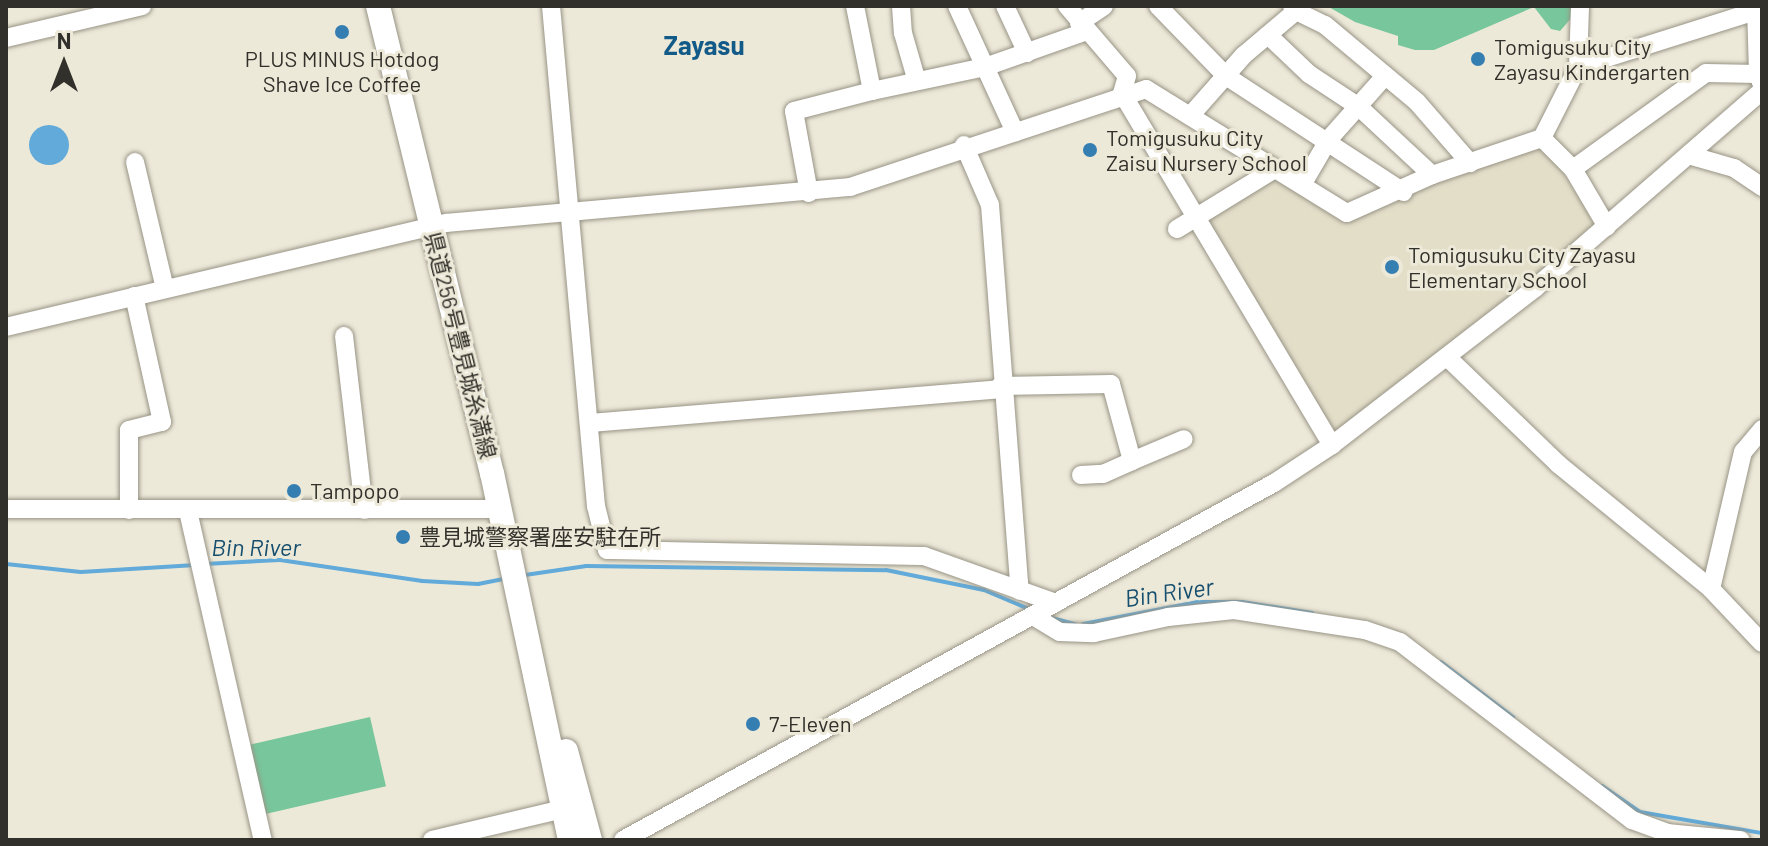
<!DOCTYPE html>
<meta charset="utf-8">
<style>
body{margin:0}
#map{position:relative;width:1768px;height:846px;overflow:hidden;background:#ede9d9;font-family:Barlow,"Noto Sans JP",sans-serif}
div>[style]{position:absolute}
.built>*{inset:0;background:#e3dec8}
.forest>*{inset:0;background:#78c69b;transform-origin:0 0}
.water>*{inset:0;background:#61aad9}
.round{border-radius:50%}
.stream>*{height:4px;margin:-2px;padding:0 2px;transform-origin:2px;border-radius:2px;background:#61aad9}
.roads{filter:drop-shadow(0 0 2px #989486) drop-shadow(0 0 2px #989486)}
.minor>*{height:18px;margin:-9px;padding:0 9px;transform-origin:9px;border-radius:9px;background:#fff}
.major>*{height:24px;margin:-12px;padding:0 12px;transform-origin:12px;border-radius:12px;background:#fff}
.dots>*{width:22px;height:22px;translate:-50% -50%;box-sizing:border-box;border:4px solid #ede9d9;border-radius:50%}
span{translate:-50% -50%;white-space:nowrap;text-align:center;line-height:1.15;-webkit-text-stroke:6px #ede9d9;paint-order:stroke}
.poi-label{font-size:22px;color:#31302a}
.left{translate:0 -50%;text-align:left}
.street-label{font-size:22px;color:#31302a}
.water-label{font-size:24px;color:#164e6e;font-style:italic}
.quarter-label{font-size:26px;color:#125a88;font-weight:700}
.frame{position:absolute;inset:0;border:8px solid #31302a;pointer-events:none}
.north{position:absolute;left:24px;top:24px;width:80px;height:80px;-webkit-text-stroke:6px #ede9d9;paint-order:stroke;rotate:0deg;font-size:22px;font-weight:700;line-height:32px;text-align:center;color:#31302a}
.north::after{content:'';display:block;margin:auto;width:28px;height:36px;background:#31302a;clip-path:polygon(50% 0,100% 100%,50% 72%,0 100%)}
</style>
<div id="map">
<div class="built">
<i style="clip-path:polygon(1532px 145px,1549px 152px,1599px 228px,1335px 435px,1202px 219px,1275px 173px,1347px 218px)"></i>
</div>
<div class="forest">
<i style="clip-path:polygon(1327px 6px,1574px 6px,1574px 15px,1560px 31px,1551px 29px,1534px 7px,1434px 50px,1415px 50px,1398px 45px,1398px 36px,1355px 22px)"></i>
<i style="left:370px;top:717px;width:71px;height:127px;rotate:77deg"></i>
</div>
<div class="water">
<i class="round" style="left:29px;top:125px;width:40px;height:40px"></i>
</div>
<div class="stream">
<i style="left:6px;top:564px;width:75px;rotate:6.1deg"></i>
<i style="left:81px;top:572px;width:115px;rotate:-3.5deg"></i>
<i style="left:205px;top:564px;width:75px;rotate:-3.1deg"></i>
<i style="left:280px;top:560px;width:144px;rotate:8.4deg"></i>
<i style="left:422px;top:581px;width:56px;rotate:3.1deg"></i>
<i style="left:478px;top:584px;width:26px;rotate:-11deg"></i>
<i style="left:525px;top:575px;width:62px;rotate:-8.4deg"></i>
<i style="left:586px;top:566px;width:300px;rotate:0.8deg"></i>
<i style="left:886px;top:570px;width:100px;rotate:11.5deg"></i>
<i style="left:984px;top:590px;width:49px;rotate:22.9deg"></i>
<i style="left:1052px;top:618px;width:24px;rotate:15deg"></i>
<i style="left:1083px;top:624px;width:117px;rotate:-10.8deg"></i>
<i style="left:1198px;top:602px;width:44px"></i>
<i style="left:1242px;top:602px;width:71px;rotate:8.9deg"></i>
<i style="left:1441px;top:662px;width:91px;rotate:37.4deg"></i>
<i style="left:1602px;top:786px;width:46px;rotate:34.4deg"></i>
<i style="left:1640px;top:812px;width:124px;rotate:9.8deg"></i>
</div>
<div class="roads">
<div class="minor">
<i style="left:551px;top:6px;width:502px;rotate:84.86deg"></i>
<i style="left:596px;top:506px;width:45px;rotate:76deg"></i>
<i style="left:607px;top:550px;width:317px;rotate:1.1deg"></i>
<i style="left:924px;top:556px;width:140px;rotate:19.6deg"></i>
<i style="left:901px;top:6px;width:27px;rotate:86deg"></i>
<i style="left:903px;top:33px;width:47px;rotate:73.9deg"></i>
<i style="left:957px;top:6px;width:139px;rotate:65.3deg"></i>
<i style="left:1005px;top:6px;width:52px;rotate:64.9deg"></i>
<i style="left:1067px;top:6px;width:92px;rotate:49.4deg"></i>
<i style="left:1127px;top:76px;width:18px;rotate:106deg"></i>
<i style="left:1122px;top:93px;width:410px;rotate:59.2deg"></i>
<i style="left:1158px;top:6px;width:98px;rotate:45.8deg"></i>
<i style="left:1226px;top:76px;width:212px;rotate:33.2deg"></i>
<i style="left:1756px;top:6px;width:68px;rotate:88.3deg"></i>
<i style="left:1296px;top:11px;width:32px;rotate:26deg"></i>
<i style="left:1325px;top:25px;width:120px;rotate:39.9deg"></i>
<i style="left:1417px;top:102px;width:81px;rotate:49deg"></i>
<i style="left:1079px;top:23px;width:30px;rotate:-34deg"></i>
<i style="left:1268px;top:35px;width:57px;rotate:43.6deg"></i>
<i style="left:1309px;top:74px;width:60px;rotate:33.4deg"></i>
<i style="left:1359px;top:107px;width:100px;rotate:43deg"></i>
<i style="left:6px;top:38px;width:140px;rotate:-13.2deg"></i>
<i style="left:1578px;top:67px;width:193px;rotate:-17.5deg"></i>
<i style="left:872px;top:91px;width:116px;rotate:-12deg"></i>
<i style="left:985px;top:67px;width:108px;rotate:-19.4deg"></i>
<i style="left:1190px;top:116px;width:81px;rotate:-48.5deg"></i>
<i style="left:1244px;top:55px;width:68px;rotate:-40.2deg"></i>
<i style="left:1296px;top:11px;width:6px;rotate:-129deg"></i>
<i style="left:1542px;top:138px;width:44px;rotate:45deg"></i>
<i style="left:1573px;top:169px;width:67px;rotate:59.6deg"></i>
<i style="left:964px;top:145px;width:65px;rotate:66.6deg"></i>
<i style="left:990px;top:205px;width:387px;rotate:85.6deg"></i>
<i style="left:1692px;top:156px;width:44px;rotate:15.9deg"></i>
<i style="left:1734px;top:168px;width:34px;rotate:34deg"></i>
<i style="left:135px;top:162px;width:130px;rotate:76.7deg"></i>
<i style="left:1573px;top:169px;width:164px;rotate:-35.8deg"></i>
<i style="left:1706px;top:73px;width:52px;rotate:1.1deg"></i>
<i style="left:1758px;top:74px;width:12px;rotate:70deg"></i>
<i style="left:1302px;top:185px;width:53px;rotate:-59.6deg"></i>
<i style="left:1329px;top:139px;width:83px;rotate:-48.4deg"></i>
<i style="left:809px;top:193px;width:83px;rotate:-100.4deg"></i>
<i style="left:794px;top:111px;width:81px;rotate:-14.4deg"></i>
<i style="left:872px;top:91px;width:87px;rotate:-101.3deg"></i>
<i style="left:1177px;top:229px;width:115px;rotate:-31.5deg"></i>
<i style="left:6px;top:327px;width:452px;rotate:-13.3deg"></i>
<i style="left:446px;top:223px;width:406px;rotate:-5.1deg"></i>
<i style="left:850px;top:187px;width:312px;rotate:-18.3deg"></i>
<i style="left:1146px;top:89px;width:236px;rotate:31.7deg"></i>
<i style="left:1347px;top:213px;width:93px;rotate:-24.1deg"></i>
<i style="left:1432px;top:175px;width:116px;rotate:-18.6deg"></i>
<i style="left:1542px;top:138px;width:80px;rotate:-63.1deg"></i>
<i style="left:1578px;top:67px;width:61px;rotate:-88.1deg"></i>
<i style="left:344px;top:336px;width:175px;rotate:83.4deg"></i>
<i style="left:1448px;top:358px;width:153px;rotate:43.9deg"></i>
<i style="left:1558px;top:464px;width:198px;rotate:39.2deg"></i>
<i style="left:1711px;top:589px;width:74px;rotate:46.6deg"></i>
<i style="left:1000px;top:386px;width:111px;rotate:-1deg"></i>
<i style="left:1111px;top:384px;width:80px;rotate:74.7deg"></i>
<i style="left:1132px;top:461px;width:56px;rotate:-22.9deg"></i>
<i style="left:590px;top:423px;width:411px;rotate:-4.7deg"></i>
<i style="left:1081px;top:475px;width:22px;rotate:-3deg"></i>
<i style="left:1103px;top:474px;width:32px;rotate:-24deg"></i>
<i style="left:6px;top:509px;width:493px"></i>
<i style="left:129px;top:510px;width:80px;rotate:-90deg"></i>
<i style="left:129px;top:430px;width:34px;rotate:-14deg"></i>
<i style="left:162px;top:422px;width:129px;rotate:-102.5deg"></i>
<i style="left:188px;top:511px;width:337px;rotate:77.2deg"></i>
<i style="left:1711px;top:589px;width:141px;rotate:-76.9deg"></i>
<i style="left:1743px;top:452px;width:30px;rotate:-50deg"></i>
<i style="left:1033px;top:616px;width:31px;rotate:31deg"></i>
<i style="left:1060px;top:632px;width:34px;rotate:2deg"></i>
<i style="left:1094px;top:633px;width:76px;rotate:-12.2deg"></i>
<i style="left:1168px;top:617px;width:66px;rotate:-6.1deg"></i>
<i style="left:1234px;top:610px;width:133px;rotate:8.7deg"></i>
<i style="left:1365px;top:630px;width:37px;rotate:19deg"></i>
<i style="left:1400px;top:642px;width:292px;rotate:37.5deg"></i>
<i style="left:1632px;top:820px;width:38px;rotate:20deg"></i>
<i style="left:1668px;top:833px;width:73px;rotate:5.5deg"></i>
<i style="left:432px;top:840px;width:135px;rotate:-13.3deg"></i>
<i style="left:623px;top:840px;width:742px;rotate:-28.74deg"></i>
<i style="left:1274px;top:483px;width:69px;rotate:-33.2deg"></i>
<i style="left:1332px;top:445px;width:257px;rotate:-37.7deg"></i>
<i style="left:1535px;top:288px;width:301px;rotate:-41deg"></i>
</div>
<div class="major">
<i style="left:378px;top:6px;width:481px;rotate:76.3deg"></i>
<i style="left:492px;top:473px;width:375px;rotate:78deg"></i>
<i style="left:566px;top:751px;width:92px;rotate:74.9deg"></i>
</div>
</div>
<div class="dots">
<i style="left:342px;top:32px;background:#357eb2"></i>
<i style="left:1478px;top:59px;background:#357eb2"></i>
<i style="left:1090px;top:150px;background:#357eb2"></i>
<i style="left:1392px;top:267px;background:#357eb2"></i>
<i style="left:294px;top:491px;background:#357eb2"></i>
<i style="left:403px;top:537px;background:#357eb2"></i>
<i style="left:753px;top:724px;background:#357eb2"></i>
</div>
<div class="poi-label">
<span class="left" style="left:1494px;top:59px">Tomigusuku City<br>Zayasu Kindergarten</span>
<span style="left:342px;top:71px">PLUS MINUS Hotdog<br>Shave Ice Coffee</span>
<span class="left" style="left:1106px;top:150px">Tomigusuku City<br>Zaisu Nursery School</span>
<span class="left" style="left:1408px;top:267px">Tomigusuku City Zayasu<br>Elementary School</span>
<span class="left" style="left:310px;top:491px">Tampopo</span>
<span class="left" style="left:419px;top:537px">豊見城警察署座安駐在所</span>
<span class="left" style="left:769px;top:724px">7-Eleven</span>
</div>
<div class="street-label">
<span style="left:461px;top:345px;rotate:76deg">県道256号豊見城糸満線</span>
</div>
<div class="water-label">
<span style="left:256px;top:547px">Bin River</span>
<span style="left:1169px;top:592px;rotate:-8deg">Bin River</span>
</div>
<div class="quarter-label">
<span style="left:704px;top:45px">Zayasu</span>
</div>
<div class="frame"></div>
<div class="north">N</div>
</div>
